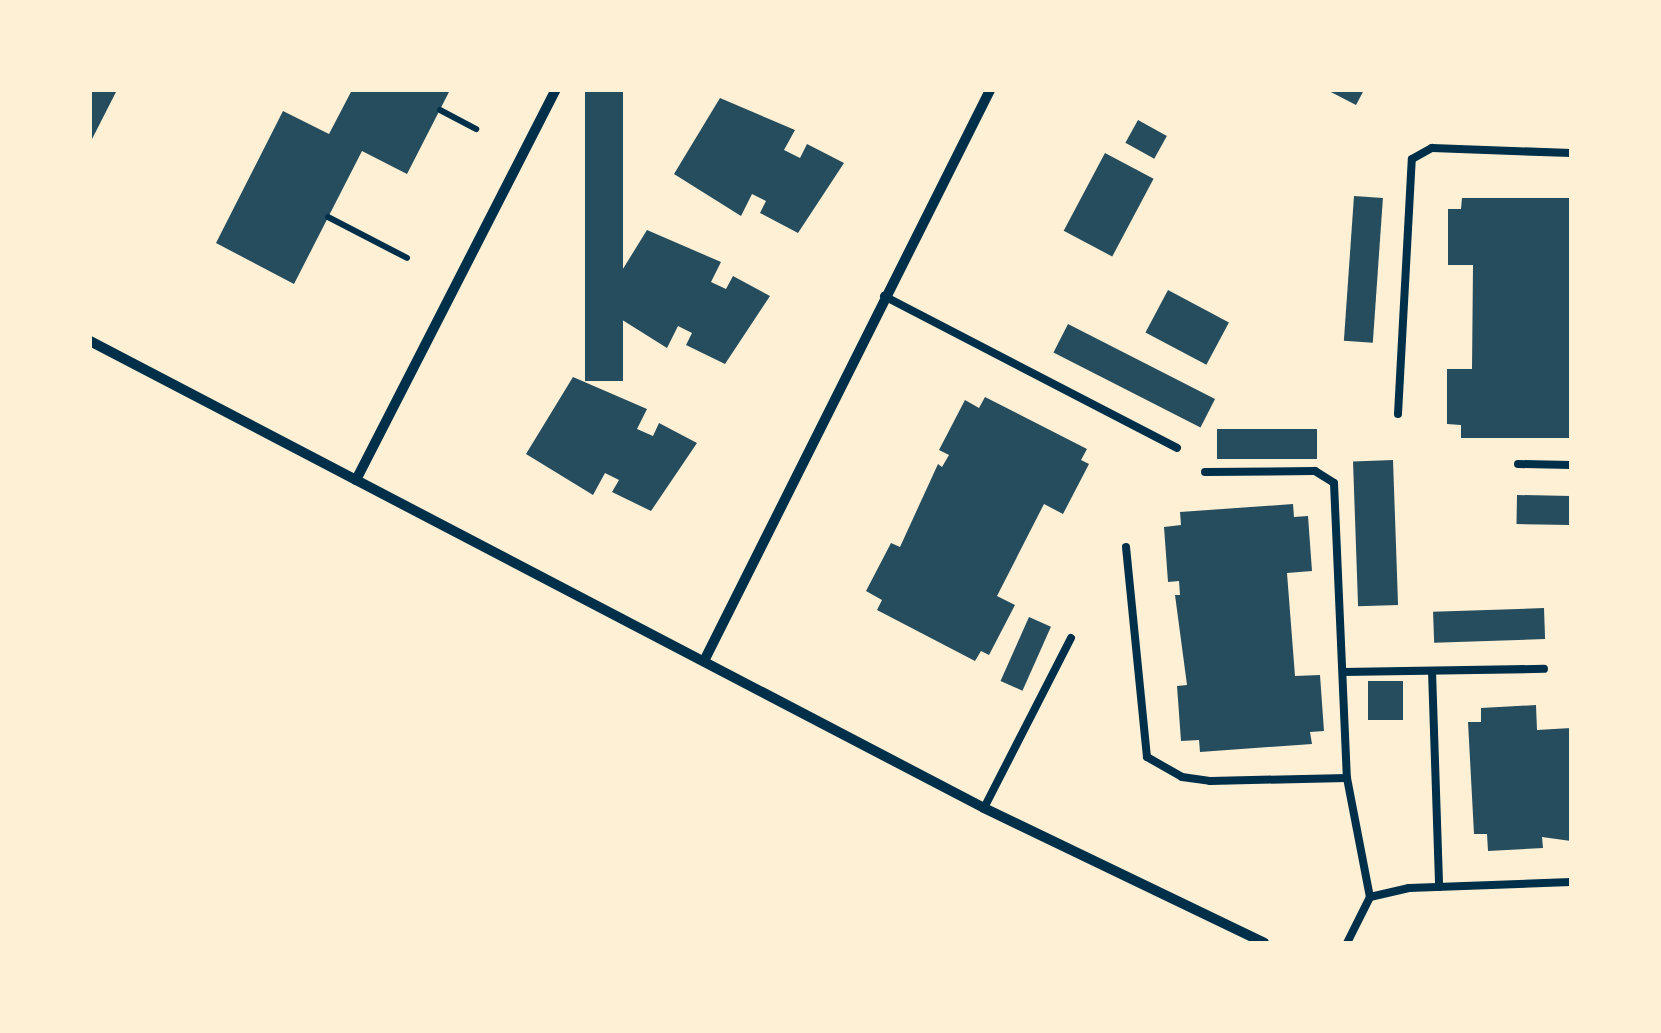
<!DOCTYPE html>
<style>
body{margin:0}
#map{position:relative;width:1661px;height:1033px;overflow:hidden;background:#fdf0d5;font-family:"Asap Condensed",sans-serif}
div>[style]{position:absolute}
.building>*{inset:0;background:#264d5e;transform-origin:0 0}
.path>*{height:6px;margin:-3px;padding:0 3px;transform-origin:3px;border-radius:3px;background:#003049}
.service>*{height:8px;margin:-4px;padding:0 4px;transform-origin:4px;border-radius:4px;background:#003049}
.minor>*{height:10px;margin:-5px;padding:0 5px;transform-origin:5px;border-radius:5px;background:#003049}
span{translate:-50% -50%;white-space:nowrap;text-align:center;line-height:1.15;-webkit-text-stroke:10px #fdf0d5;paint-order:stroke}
.frame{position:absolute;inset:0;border:92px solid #fdf0d5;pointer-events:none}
</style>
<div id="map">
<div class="building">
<i style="clip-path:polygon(90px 90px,117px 90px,90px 143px)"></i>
<i style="clip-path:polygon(352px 90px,450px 90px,407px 174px,362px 151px,294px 284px,216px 243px,283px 111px,329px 134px)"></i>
<i style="left:585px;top:90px;width:38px;height:291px"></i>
<i style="clip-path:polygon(1327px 90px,1364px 90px,1356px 105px)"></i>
<i style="clip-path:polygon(720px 98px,795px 130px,784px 150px,800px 158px,807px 144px,844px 163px,798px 233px,760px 213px,766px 201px,752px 194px,741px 216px,674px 174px)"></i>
<i style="left:1138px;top:120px;width:33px;height:26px;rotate:29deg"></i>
<i style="left:1105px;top:153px;width:55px;height:88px;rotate:28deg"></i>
<i style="left:1354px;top:196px;width:29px;height:145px;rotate:4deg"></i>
<i style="clip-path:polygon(1462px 198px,1571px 198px,1571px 438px,1461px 438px,1461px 425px,1447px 424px,1447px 369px,1472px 369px,1473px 265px,1448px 265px,1448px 209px,1461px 209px)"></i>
<i style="clip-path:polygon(647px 230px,721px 262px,711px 282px,726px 289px,733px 276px,770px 296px,725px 364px,686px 345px,692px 333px,678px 326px,667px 348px,600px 306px)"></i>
<i style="left:1168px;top:290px;width:69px;height:48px;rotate:28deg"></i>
<i style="left:1068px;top:324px;width:165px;height:32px;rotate:27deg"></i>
<i style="clip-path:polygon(573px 377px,647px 409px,637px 429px,653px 436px,659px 423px,697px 443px,651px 511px,612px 492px,619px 480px,605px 473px,593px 495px,526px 454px)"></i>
<i style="clip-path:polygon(985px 397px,1087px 449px,1081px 460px,1089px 464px,1063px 514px,1044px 504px,997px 596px,1015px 605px,989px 655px,981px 651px,975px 661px,877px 610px,882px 600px,866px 591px,891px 543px,900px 547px,938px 464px,942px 467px,949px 455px,939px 450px,965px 400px,979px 408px)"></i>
<i style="left:1217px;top:429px;width:100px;height:30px"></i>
<i style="left:1393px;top:460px;width:145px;height:40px;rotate:88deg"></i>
<i style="left:1517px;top:495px;width:54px;height:29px;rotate:1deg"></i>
<i style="clip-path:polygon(1293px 504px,1294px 517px,1308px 516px,1312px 571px,1287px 573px,1295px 676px,1320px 675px,1324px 731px,1310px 732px,1312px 744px,1200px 752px,1199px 740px,1181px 741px,1177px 686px,1187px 685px,1175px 595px,1180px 595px,1179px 581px,1168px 582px,1164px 527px,1181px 525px,1180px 512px)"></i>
<i style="left:1544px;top:608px;width:31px;height:111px;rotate:88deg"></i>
<i style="left:1029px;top:617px;width:24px;height:70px;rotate:24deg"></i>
<i style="left:1403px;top:681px;width:39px;height:35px;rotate:90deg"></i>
<i style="clip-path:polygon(1536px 705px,1537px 730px,1571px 728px,1571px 841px,1542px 837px,1543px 848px,1488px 851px,1487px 834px,1474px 834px,1468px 722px,1481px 722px,1481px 708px)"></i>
</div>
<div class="path">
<i style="left:440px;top:110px;width:41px;rotate:27.8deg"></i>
<i style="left:328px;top:217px;width:89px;rotate:27.4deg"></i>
</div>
<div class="service">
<i style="left:884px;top:296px;width:330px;rotate:27.4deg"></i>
<i style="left:1398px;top:414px;width:255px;rotate:-86.9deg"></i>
<i style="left:1412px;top:159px;width:23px;rotate:-29deg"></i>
<i style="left:1432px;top:148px;width:139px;rotate:2.1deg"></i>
<i style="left:1518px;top:464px;width:53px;rotate:1.1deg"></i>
<i style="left:1205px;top:472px;width:110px;rotate:-0.5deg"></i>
<i style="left:1315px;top:471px;width:22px;rotate:32deg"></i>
<i style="left:1334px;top:483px;width:295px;rotate:87.5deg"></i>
<i style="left:1347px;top:778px;width:121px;rotate:79.1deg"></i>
<i style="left:1126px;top:547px;width:211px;rotate:84.3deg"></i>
<i style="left:1147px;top:757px;width:40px;rotate:29.7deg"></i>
<i style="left:1182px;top:777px;width:28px;rotate:8deg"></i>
<i style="left:1210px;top:781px;width:137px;rotate:-1.3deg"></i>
<i style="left:1432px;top:671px;width:216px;rotate:88.1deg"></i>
<i style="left:1343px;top:672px;width:201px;rotate:-0.9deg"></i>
<i style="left:984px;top:808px;width:191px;rotate:-62.9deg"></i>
<i style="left:1347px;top:943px;width:51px;rotate:-63.4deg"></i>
<i style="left:1370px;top:897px;width:40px;rotate:-13deg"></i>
<i style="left:1409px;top:888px;width:162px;rotate:-2.1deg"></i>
</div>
<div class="minor">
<i style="left:90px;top:341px;width:1009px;rotate:27.58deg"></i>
<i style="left:984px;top:808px;width:311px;rotate:25.7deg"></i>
<i style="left:356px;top:480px;width:438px;rotate:-62.9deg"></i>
<i style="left:704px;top:661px;width:639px;rotate:-63.39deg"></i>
</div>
<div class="frame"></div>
</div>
